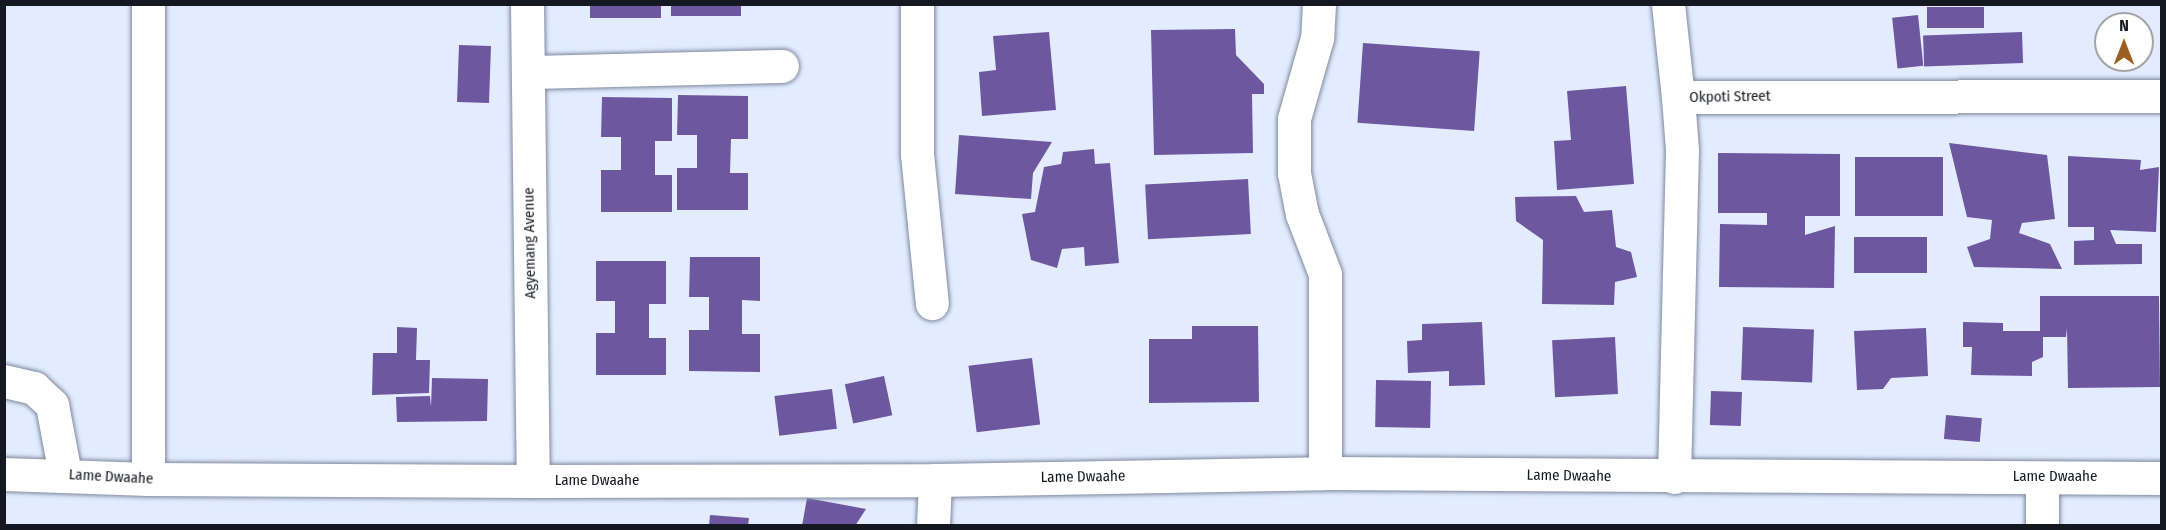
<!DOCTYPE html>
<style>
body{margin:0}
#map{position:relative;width:2166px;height:530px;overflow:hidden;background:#e3ecff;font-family:"Fira Sans Condensed",sans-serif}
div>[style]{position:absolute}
.building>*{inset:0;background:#6d579f;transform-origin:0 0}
.roads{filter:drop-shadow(0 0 2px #7f899e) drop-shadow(0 0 2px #7f899e)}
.minor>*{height:33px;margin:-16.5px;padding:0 16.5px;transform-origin:16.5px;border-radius:16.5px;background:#fff}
span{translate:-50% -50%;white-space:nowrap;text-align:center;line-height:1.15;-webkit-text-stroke:6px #fff;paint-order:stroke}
.street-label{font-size:15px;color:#141820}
.frame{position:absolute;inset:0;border:6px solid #141820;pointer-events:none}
.north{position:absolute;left:2094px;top:12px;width:60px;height:60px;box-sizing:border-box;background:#fff;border:2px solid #a1a3a6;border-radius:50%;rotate:0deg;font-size:16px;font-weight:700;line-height:24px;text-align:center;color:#141820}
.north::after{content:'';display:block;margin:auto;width:21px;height:27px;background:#9c5f22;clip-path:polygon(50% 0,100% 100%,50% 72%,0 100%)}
</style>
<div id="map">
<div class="building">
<i style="left:590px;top:4px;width:71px;height:14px"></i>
<i style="left:671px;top:4px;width:70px;height:12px"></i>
<i style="left:1984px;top:7px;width:21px;height:57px;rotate:90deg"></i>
<i style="left:1918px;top:15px;width:51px;height:26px;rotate:84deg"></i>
<i style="clip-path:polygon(1235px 29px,1236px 55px,1264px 84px,1264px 94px,1252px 94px,1253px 153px,1154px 155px,1151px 30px)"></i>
<i style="clip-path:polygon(1049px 32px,1056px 110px,982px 116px,979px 72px,996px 70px,993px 36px)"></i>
<i style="left:2022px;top:32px;width:31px;height:99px;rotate:88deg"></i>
<i style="left:1363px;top:43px;width:117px;height:80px;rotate:4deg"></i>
<i style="left:459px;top:45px;width:32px;height:57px;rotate:2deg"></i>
<i style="clip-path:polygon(1626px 86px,1634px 184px,1557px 190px,1554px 141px,1571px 140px,1567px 91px)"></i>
<i style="clip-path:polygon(678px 95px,748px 96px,748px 139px,731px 139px,730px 173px,748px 173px,748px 210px,677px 210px,677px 168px,697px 168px,697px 135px,677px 135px)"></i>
<i style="clip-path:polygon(602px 97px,672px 98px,672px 141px,655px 141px,655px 175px,672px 175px,672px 212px,601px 212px,601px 170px,621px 170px,621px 137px,601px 137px)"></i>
<i style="clip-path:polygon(959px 135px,1052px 142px,1033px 173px,1031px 199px,955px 194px)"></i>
<i style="clip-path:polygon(1949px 143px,2047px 155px,2055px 219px,2022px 223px,2019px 233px,2050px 244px,2062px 269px,1974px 267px,1967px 247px,1990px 239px,1992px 220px,1967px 217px)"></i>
<i style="clip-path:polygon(1094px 149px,1095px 164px,1110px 163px,1119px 263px,1085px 266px,1084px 247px,1062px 249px,1057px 268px,1031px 260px,1022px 214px,1035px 212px,1044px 167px,1061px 164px,1063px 152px)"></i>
<i style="clip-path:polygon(1718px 153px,1840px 154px,1840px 216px,1805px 216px,1805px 235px,1835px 226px,1834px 288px,1719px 287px,1720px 224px,1767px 225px,1767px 213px,1718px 213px)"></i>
<i style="clip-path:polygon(2068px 156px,2141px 160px,2140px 170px,2159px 167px,2156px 232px,2110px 230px,2116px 244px,2142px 244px,2142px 264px,2074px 265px,2074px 241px,2094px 240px,2094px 227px,2068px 227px)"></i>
<i style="left:1855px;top:157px;width:88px;height:59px"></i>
<i style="left:1248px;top:179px;width:55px;height:103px;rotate:87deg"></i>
<i style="clip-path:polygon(1576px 196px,1584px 212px,1612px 210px,1616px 247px,1631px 252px,1637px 277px,1615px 282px,1614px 305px,1542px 304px,1543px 240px,1516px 221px,1515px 197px)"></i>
<i style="left:1854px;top:237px;width:73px;height:36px"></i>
<i style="clip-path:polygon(690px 257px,760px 257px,760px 301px,742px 300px,742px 334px,760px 334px,760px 372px,689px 371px,689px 330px,709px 330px,709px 297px,689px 297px)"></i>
<i style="clip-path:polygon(596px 261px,666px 261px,666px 304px,649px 304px,649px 338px,666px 338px,666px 375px,596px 375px,596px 333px,615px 333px,615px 301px,596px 301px)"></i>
<i style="clip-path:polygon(2040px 296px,2159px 296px,2160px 387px,2068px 388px,2067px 328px,2066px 337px,2043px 337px,2043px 357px,2032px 362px,2032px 376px,1971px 375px,1972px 347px,1963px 347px,1963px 322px,2003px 323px,2003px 331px,2040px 331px)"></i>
<i style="clip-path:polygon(1482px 322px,1485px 385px,1449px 386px,1449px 371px,1408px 373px,1407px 341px,1422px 340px,1422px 324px)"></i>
<i style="clip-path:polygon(1192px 326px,1258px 326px,1259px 402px,1149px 403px,1149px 339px,1192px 339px)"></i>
<i style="clip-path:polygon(397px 327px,417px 328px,416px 360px,430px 360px,429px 393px,372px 395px,373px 353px,397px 353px)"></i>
<i style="left:1743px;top:327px;width:71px;height:53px;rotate:2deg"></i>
<i style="clip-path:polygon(1926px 328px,1928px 376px,1891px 378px,1883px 389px,1857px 390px,1854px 331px)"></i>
<i style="left:1615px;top:337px;width:57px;height:63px;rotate:87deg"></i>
<i style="left:1032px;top:358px;width:67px;height:64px;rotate:83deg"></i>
<i style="left:884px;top:376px;width:40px;height:40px;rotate:78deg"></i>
<i style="clip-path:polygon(432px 378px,488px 379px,487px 421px,397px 422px,396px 397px,430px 396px,431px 407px)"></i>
<i style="left:1376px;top:380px;width:55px;height:47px;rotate:1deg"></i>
<i style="left:832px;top:389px;width:40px;height:58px;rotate:83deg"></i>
<i style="left:1711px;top:391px;width:31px;height:34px;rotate:2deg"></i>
<i style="left:1946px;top:415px;width:36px;height:24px;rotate:5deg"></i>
<i style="clip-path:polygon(807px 498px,866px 509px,855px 526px,802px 526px)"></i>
<i style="clip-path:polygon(710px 515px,749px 518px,748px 526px,709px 526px)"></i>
</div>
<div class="roads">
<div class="minor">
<i style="left:527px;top:4px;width:477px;rotate:89.3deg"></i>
<i style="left:917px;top:4px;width:150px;rotate:90deg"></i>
<i style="left:917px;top:154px;width:150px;rotate:84.3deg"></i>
<i style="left:1319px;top:4px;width:34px;rotate:93deg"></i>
<i style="left:1317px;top:38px;width:84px;rotate:105.9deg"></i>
<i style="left:1294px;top:119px;width:54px;rotate:90deg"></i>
<i style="left:1294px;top:173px;width:42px;rotate:79deg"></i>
<i style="left:1302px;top:214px;width:64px;rotate:69deg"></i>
<i style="left:1325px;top:274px;width:199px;rotate:90deg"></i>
<i style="left:1668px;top:4px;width:94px;rotate:83.9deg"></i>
<i style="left:528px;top:72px;width:254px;rotate:-1.4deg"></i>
<i style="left:4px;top:381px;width:31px;rotate:13deg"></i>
<i style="left:34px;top:388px;width:25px;rotate:43deg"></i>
<i style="left:52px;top:405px;width:70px;rotate:79.3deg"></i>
<i style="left:4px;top:474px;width:144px;rotate:2deg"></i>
<i style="left:148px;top:479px;width:385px;rotate:0.3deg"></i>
<i style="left:533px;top:481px;width:402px;rotate:-0.1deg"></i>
<i style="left:935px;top:480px;width:390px;rotate:-1deg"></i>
<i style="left:1325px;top:473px;width:837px;rotate:0.34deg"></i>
<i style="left:1674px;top:477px;width:327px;rotate:-88.6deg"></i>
<i style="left:1682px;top:150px;width:53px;rotate:-94.3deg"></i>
<i style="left:1678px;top:97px;width:484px;rotate:-0.1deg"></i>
<i style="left:2042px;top:478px;width:48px;rotate:90deg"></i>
<i style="left:148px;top:479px;width:475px;rotate:-90deg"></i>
<i style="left:933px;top:526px;width:46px;rotate:-87.5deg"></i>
</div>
</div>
<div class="street-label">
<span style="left:1730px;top:97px;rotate:-1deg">Okpoti Street</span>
<span style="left:530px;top:243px;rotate:-91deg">Agyemang Avenue</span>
<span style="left:1569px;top:476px;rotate:1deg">Lame Dwaahe</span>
<span style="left:111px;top:477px;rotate:3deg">Lame Dwaahe</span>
<span style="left:1083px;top:477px;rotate:-1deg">Lame Dwaahe</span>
<span style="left:2055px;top:477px">Lame Dwaahe</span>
<span style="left:597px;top:481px">Lame Dwaahe</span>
</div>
<div class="frame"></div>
<div class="north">N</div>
</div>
